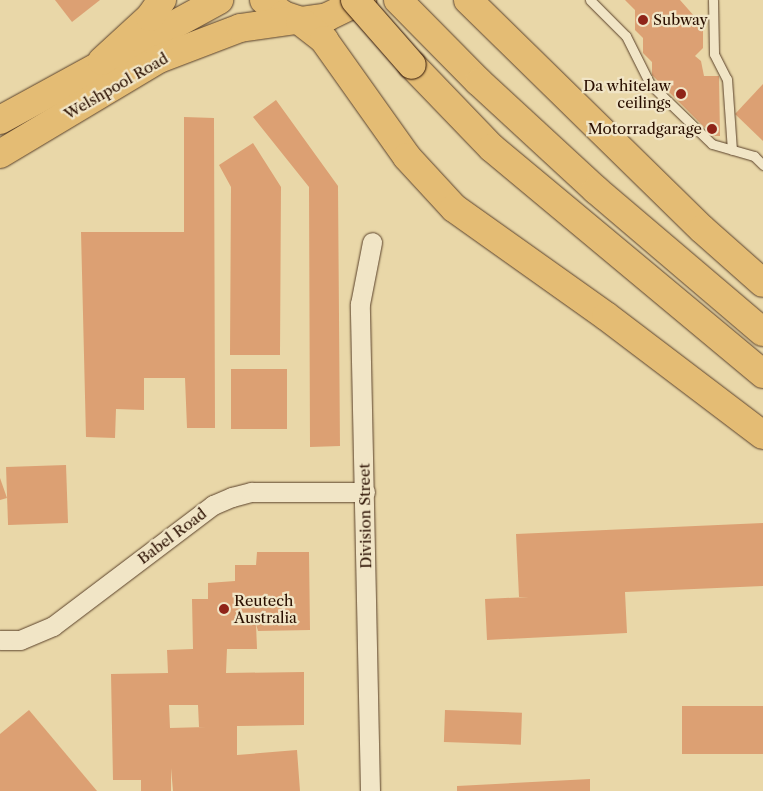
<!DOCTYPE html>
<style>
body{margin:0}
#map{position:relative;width:763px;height:791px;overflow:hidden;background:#e9d7a8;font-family:"Libre Caslon Text",serif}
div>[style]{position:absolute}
.building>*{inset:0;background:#dca073;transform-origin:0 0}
.roads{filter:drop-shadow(0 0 1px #5a412a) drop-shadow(0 0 1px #5a412a)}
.service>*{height:9px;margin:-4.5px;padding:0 4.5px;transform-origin:4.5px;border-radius:4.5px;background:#f1e5c6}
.minor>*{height:19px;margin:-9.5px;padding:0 9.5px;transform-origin:9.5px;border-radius:9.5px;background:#f1e5c6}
.primary>*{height:28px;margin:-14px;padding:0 14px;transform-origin:14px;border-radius:14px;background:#e4bc74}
.motorway>*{height:28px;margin:-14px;padding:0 14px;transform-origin:14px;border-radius:14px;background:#e4bc74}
.bridges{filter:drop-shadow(0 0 1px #2a0f00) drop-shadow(0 0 1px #2a0f00)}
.motorway-bridge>*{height:28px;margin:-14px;padding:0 14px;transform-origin:14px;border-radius:14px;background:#e4bc74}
.dots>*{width:14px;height:14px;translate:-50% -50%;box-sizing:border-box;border:2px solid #f1e5c6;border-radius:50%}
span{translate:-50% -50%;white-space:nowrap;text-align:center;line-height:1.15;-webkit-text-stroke:4.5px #f1e5c6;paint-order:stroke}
.poi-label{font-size:15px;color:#2a0f00}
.left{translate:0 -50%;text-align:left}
.right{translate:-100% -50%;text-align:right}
.street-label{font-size:15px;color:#2a0f00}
</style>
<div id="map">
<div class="building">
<i style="clip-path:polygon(55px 0,100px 0,72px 22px)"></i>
<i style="clip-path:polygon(625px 0,680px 0,703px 26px,703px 48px,695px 56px,701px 61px,704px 76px,719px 76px,720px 136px,713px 136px,652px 75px,652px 62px,643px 53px,643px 38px,635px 30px,635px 10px)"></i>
<i style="clip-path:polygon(763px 84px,763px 141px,735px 114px)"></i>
<i style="clip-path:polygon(276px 100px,338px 186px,340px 446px,310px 447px,309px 187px,253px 117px)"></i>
<i style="clip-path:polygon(184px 117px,214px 118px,215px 428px,187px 428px,185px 378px,144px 378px,144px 410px,116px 409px,115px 438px,86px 437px,81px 232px,184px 232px)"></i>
<i style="clip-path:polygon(253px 143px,281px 187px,280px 355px,230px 355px,231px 187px,219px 165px)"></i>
<i style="left:287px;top:369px;width:60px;height:56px;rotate:90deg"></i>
<i style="left:66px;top:465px;width:58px;height:60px;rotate:88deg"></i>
<i style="clip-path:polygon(0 478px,7px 498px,0 500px)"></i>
<i style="clip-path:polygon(763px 523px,763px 586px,625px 592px,627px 633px,487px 640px,485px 599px,529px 597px,519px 597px,516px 534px)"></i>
<i style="clip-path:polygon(evenodd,257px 552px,309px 552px,310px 630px,258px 631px,256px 624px,257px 649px,227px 649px,226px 673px,304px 672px,304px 725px,237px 726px,237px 755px,297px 750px,300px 791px,173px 791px,171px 768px,171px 791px,141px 791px,141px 780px,113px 780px,111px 674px,168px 673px,167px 650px,193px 649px,192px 599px,208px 599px,208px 583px,235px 581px,235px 565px,256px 565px,257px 552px,169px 705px,198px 705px,199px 727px,206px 727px,170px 728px,169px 705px)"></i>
<i style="left:763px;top:706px;width:48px;height:81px;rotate:90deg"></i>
<i style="clip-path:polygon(29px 710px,97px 791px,0 791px,0 734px)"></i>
<i style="left:445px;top:710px;width:77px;height:32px;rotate:2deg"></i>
<i style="clip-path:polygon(590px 779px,590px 791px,457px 791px,457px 786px)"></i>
</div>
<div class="roads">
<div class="service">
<i style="left:590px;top:0;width:51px;rotate:45deg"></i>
<i style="left:626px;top:36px;width:54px;rotate:63.4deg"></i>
<i style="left:650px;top:84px;width:86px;rotate:44.1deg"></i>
<i style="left:712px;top:144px;width:44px;rotate:15.9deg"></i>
<i style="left:754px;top:156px;width:13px;rotate:45deg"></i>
<i style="left:713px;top:0;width:54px;rotate:88.9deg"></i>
<i style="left:714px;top:54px;width:28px;rotate:63deg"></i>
<i style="left:727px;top:79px;width:71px;rotate:86deg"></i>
</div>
<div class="minor">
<i style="left:0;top:640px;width:20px"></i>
<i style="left:20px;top:640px;width:36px;rotate:-23deg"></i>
<i style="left:53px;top:626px;width:201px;rotate:-37.1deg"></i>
<i style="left:213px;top:505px;width:21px;rotate:-23deg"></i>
<i style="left:232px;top:497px;width:20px;rotate:-15deg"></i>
<i style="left:251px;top:492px;width:114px"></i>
<i style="left:370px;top:791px;width:487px;rotate:-91.2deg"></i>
<i style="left:360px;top:304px;width:63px;rotate:-79deg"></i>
</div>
<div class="primary">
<i style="left:264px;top:0;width:24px;rotate:38deg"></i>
<i style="left:283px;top:15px;width:18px;rotate:19deg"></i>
<i style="left:300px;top:21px;width:27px;rotate:-8deg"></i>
<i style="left:327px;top:17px;width:39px;rotate:-26deg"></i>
<i style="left:0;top:120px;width:250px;rotate:-28.7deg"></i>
<i style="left:0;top:154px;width:185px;rotate:-30.9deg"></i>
<i style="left:159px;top:59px;width:87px;rotate:-20.9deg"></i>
<i style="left:240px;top:28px;width:57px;rotate:-8.1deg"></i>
</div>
<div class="motorway">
<i style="left:398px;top:0;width:115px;rotate:45.4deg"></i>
<i style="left:479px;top:82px;width:159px;rotate:42.7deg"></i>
<i style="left:596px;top:190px;width:219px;rotate:40.4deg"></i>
<i style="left:468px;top:0;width:327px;rotate:44.4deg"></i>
<i style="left:702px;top:229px;width:81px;rotate:41.5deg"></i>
<i style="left:300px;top:21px;width:31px;rotate:38deg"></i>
<i style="left:324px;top:40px;width:143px;rotate:54.6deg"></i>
<i style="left:407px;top:157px;width:69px;rotate:47.3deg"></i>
<i style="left:454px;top:208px;width:186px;rotate:35.4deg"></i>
<i style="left:606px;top:316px;width:197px;rotate:37.2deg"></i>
<i style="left:102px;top:61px;width:65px;rotate:-42.5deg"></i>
<i style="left:150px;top:17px;width:21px;rotate:-55deg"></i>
<i style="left:412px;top:65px;width:115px;rotate:46.1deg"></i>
<i style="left:492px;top:148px;width:353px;rotate:39.8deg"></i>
</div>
</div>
<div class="bridges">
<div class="motorway-bridge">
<i style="left:355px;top:0;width:86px;rotate:48.8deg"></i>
</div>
</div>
<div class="dots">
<i style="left:643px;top:20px;background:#8f2418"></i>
<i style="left:681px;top:94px;background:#8f2418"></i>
<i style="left:712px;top:129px;background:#8f2418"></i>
<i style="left:224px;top:609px;background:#8f2418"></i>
</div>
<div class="poi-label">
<span class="left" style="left:653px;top:20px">Subway</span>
<span class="right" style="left:671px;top:94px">Da whitelaw<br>ceilings</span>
<span class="right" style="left:702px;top:129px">Motorradgarage</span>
<span class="left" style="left:234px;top:609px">Reutech<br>Australia</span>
</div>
<div class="street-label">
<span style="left:116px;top:86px;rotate:-30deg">Welshpool Road</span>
<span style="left:365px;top:516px;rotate:-91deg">Division Street</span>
<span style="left:172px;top:536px;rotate:-37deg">Babel Road</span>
</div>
</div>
